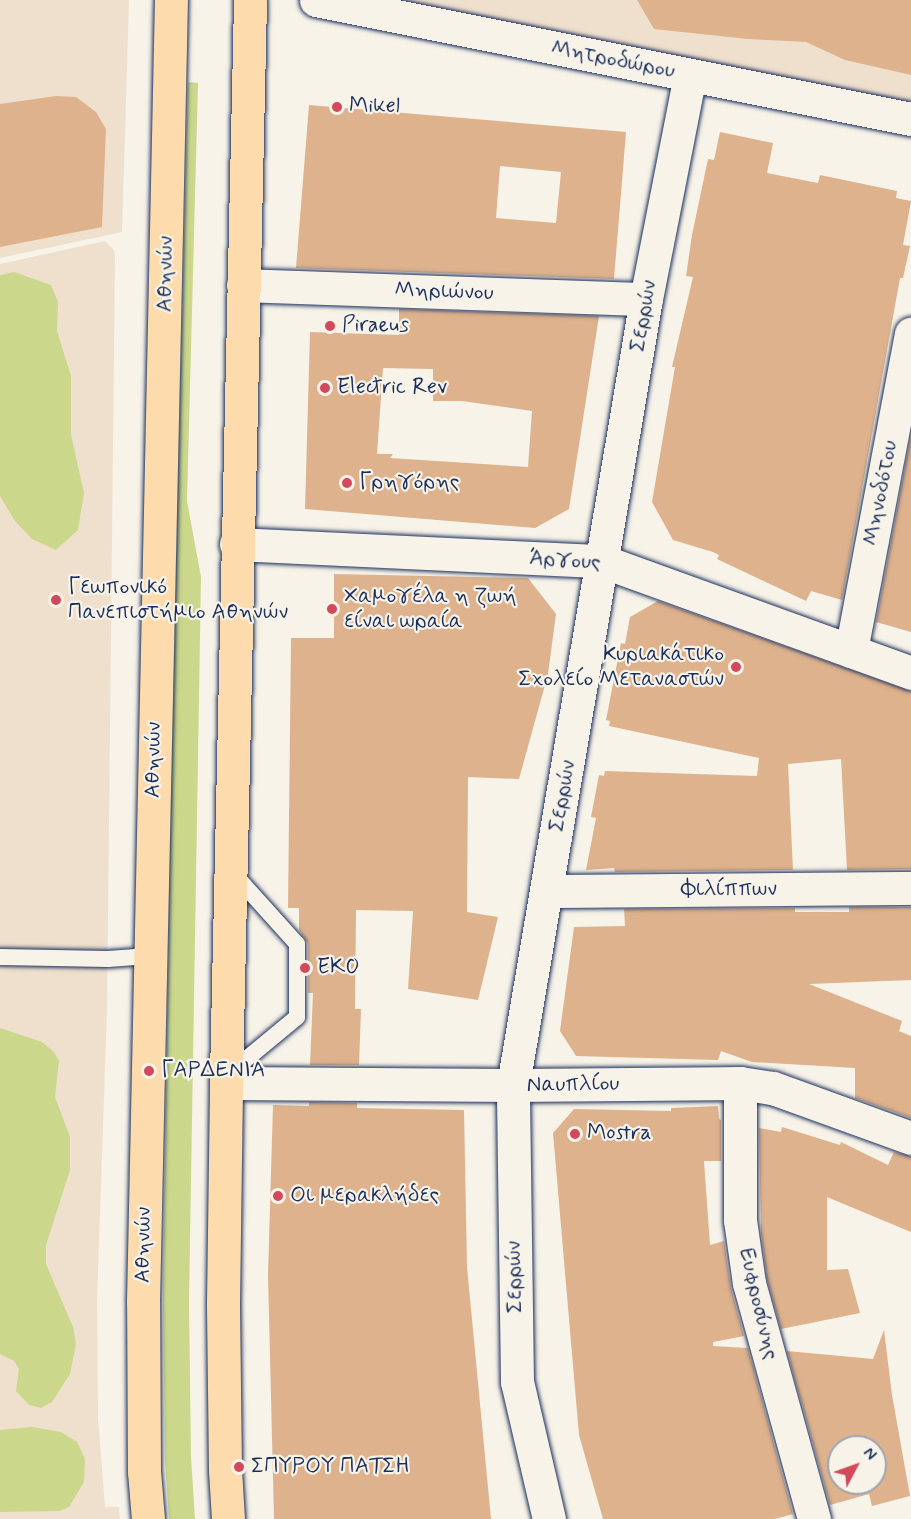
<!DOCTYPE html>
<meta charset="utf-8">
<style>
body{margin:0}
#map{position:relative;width:911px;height:1519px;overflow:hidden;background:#f7f3e8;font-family:Mynerve,sans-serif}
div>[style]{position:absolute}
.built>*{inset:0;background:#efe0cd}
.green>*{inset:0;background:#cbd78b}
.building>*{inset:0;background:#ddb28d}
.roads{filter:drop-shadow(0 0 2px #1b2f5e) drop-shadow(0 0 2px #1b2f5e)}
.service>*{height:16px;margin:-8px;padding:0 8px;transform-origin:8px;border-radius:8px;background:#f7f3e8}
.minor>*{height:33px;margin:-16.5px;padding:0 16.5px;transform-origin:16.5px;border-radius:16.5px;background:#f7f3e8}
.tertiary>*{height:33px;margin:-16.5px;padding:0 16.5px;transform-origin:16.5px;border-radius:16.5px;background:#f7f3e8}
.trunk>*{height:33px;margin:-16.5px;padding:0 16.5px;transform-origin:16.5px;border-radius:16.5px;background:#fedbac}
.dots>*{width:16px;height:16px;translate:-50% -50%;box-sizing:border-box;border:3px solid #f7f3e8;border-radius:50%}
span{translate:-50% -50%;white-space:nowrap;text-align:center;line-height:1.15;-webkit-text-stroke:4.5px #f7f3e8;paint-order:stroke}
.street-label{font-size:22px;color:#1b2f5e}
.poi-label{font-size:22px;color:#1b2f5e}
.left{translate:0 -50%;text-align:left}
.right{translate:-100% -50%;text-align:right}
.north{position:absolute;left:827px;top:1435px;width:60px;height:60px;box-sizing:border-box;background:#f7f3e8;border:2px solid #9fa5b1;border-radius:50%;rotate:49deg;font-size:16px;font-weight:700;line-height:24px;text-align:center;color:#1b2f5e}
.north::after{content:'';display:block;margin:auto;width:21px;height:27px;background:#d1495b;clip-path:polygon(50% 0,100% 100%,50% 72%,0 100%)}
</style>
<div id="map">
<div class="built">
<i style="clip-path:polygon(0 0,129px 0,122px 232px,0 258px)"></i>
<i style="clip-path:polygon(374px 0,911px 0,911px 116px)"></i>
<i style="clip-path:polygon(105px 241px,114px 250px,115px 257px,107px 1011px,97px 1301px,98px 1418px,105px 1507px,119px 1507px,120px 1519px,0 1519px,0 264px)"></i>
</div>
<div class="green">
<i style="clip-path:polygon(188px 82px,198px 83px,187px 501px,201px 577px,189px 1302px,191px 1457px,195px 1519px,169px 1519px,165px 1462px,163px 1298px,172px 723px)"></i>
<i style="clip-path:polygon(14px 272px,51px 285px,58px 302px,57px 331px,71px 376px,71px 435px,84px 493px,78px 530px,56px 550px,32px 539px,15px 521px,0 496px,0 275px)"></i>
<i style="clip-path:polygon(0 1028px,42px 1042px,54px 1052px,59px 1061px,55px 1097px,70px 1137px,70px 1170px,46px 1245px,46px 1264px,73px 1327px,76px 1344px,70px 1374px,52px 1402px,41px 1408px,29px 1405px,16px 1391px,19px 1369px,14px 1361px,0 1354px)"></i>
<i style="clip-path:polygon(32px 1427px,61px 1432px,77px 1442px,85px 1459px,84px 1482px,69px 1507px,59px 1511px,0 1512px,0 1430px)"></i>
</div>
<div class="building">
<i style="clip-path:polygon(637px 0,911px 0,911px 75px,845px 60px,806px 42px,748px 39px,654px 29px)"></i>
<i style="clip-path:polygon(56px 96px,76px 97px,96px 112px,106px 129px,102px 227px,0 247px,0 104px)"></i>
<i style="clip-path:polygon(evenodd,309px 105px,626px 132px,614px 279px,296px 268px,309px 105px,500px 166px,561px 172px,556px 223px,496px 218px,500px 166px)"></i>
<i style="clip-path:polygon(720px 132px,773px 143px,767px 173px,818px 183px,820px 175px,897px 191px,896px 198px,911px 201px,903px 245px,910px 246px,903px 278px,900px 278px,842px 600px,811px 591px,806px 601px,717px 559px,719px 555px,713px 552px,673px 540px,652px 502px,675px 367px,672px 367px,693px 277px,686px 276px,692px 235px,708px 159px,714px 160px)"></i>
<i style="clip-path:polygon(evenodd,399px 309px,599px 316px,569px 509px,535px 528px,305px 509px,310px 332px,399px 335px,399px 309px,383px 368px,433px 369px,433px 401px,462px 401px,532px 411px,528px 467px,390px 458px,393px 454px,377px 454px,383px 368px)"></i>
<i style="clip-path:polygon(911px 435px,911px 632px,876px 622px)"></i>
<i style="clip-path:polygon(334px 574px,528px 578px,556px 614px,548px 674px,519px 779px,468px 777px,467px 912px,498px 917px,478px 1000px,408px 989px,413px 911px,356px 910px,355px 1009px,361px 1009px,359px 1065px,310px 1065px,313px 993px,308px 993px,308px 944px,299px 930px,299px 908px,288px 908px,291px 638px,334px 638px)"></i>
<i style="clip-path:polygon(658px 601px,911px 691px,911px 869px,847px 870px,841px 759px,788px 764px,793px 870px,615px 872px,614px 868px,586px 870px,596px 818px,591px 817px,599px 775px,604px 776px,605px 771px,757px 776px,759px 758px,609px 726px,610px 721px,606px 720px,621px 643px,625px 644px,630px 617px)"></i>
<i style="clip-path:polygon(849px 907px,911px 907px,911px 980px,809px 984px,902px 1021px,899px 1031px,911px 1036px,911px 1118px,855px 1098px,855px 1068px,752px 1062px,721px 1051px,718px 1060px,576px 1056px,560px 1031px,574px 927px,625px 926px,624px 909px,795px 908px,795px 912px,849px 912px)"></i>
<i style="clip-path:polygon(309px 1102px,357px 1103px,357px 1108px,464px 1110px,467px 1267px,491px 1519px,274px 1519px,268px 1275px,273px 1105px,309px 1106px)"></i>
<i style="clip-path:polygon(718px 1106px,719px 1119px,721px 1120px,721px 1161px,704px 1161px,710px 1245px,724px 1241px,731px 1288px,744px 1336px,713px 1342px,713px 1346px,748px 1348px,793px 1514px,775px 1519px,603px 1519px,579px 1435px,553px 1133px,574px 1109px,671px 1111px,671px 1108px)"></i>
<i style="clip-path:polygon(782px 1127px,840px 1145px,841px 1142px,888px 1165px,894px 1152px,911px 1156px,911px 1232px,827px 1197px,827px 1270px,848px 1269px,860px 1313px,781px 1329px,767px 1279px,761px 1233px,759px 1128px,781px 1132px)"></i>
<i style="clip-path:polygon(evenodd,884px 1330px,892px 1395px,910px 1496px,872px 1506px,869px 1494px,830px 1505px,787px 1351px,873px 1359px,884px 1330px,839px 1447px,875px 1447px,875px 1483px,839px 1483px,839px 1447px)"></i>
</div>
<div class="roads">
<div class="service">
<i style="left:0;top:957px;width:108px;rotate:1.1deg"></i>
<i style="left:108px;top:959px;width:41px;rotate:-4.2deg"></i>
<i style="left:227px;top:1075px;width:91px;rotate:-39.6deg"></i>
<i style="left:297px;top:1017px;width:73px;rotate:-90deg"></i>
<i style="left:297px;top:944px;width:96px;rotate:-132deg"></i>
</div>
<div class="minor">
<i style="left:243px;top:285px;width:403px;rotate:2deg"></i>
<i style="left:236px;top:544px;width:366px;rotate:2.7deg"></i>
<i style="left:602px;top:561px;width:329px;rotate:19.9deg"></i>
<i style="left:851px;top:651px;width:323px;rotate:-79.3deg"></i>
<i style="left:547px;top:891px;width:364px;rotate:-0.5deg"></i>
<i style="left:226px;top:1083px;width:287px;rotate:0.4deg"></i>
<i style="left:513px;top:1085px;width:227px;rotate:-0.5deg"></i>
<i style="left:740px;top:1083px;width:33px;rotate:9deg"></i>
<i style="left:773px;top:1088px;width:147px;rotate:19.9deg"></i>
<i style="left:740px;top:1083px;width:137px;rotate:90deg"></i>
<i style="left:740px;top:1220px;width:64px;rotate:81.9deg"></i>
<i style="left:749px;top:1283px;width:245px;rotate:74.6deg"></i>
<i style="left:549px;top:1519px;width:141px;rotate:-103.1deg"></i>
<i style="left:517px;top:1382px;width:297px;rotate:-90.8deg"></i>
<i style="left:513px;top:1085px;width:797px;rotate:-80.4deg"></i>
<i style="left:646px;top:299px;width:228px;rotate:-78.9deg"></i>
</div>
<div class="tertiary">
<i style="left:316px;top:0;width:607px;rotate:11.31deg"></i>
</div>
<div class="trunk">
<i style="left:148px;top:1519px;width:48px;rotate:-94.8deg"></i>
<i style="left:144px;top:1471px;width:169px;rotate:-90.3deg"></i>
<i style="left:143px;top:1302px;width:1302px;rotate:-88.77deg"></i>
<i style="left:228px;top:1519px;width:49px;rotate:-93.5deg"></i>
<i style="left:225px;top:1470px;width:167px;rotate:-90.7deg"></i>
<i style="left:223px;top:1303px;width:227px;rotate:-89.2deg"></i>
<i style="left:226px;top:1076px;width:1076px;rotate:-88.72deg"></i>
</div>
</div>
<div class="dots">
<i style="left:337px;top:107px;background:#d1495b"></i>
<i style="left:330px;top:326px;background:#d1495b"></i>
<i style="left:325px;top:388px;background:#d1495b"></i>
<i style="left:347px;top:483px;background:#d1495b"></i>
<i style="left:56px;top:600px;background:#d1495b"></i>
<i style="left:332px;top:609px;background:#d1495b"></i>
<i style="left:736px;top:667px;background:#d1495b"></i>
<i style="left:305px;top:968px;background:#d1495b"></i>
<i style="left:149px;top:1071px;background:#d1495b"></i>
<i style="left:575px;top:1134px;background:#d1495b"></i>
<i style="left:278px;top:1196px;background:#d1495b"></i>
<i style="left:239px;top:1467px;background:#d1495b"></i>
</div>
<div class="street-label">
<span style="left:613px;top:60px;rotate:11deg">Μητροδώρου</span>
<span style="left:166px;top:274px;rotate:-89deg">Αθηνών</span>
<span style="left:444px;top:292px;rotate:2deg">Μηριώνου</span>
<span style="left:644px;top:316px;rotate:-80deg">Σερρών</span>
<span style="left:881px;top:493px;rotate:-79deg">Μηνοδότου</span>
<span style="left:565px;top:561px;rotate:4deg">Άργους</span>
<span style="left:154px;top:760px;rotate:-89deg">Αθηνών</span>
<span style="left:563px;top:796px;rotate:-80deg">Σερρών</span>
<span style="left:729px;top:890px">Φιλίππων</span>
<span style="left:573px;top:1085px;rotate:-1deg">Ναυπλίου</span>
<span style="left:144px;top:1245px;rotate:-89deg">Αθηνών</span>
<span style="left:515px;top:1277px;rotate:-91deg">Σερρών</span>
<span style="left:758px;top:1304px;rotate:77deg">Ευφροσύνης</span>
</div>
<div class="poi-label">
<span class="left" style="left:349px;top:107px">Mikel</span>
<span class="left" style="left:342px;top:326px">Piraeus</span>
<span class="left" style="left:337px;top:388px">Electric Rev</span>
<span class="left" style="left:359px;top:483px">Γρηγόρης</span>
<span class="left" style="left:68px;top:600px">Γεωπονικό<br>Πανεπιστήμιο Αθηνών</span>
<span class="left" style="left:344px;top:609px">Χαμογέλα η ζωή<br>είναι ωραία</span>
<span class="right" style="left:724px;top:667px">Κυριακάτικο<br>Σχολείο Μεταναστών</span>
<span class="left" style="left:317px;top:968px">EKO</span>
<span class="left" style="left:161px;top:1071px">ΓΑΡΔΕΝΙΑ</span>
<span class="left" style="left:587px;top:1134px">Mostra</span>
<span class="left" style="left:290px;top:1196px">Οι μερακλήδες</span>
<span class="left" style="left:251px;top:1467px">ΣΠΥΡΟΥ ΠΑΤΣΗ</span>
</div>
<div class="north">N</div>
</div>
